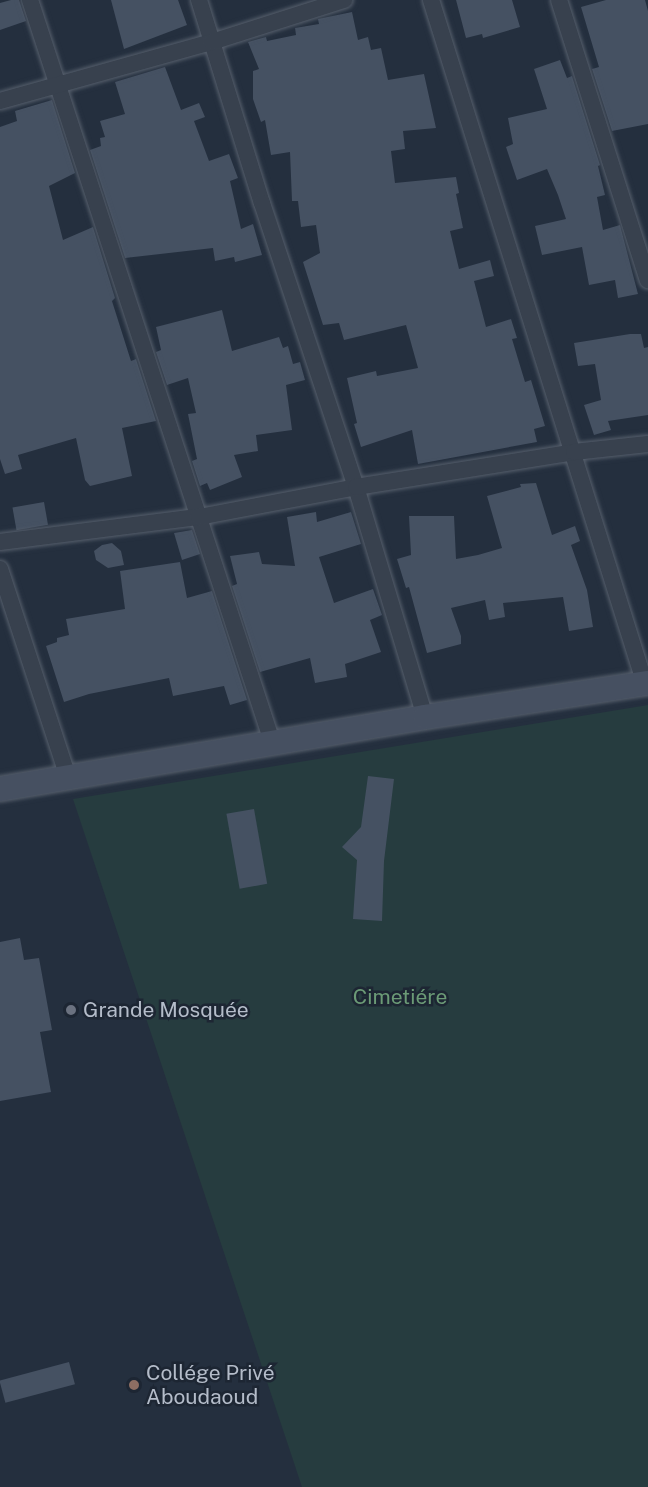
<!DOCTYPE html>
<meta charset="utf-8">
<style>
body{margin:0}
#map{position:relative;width:648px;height:1487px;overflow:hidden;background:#242f3e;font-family:"Public Sans",sans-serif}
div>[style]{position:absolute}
.green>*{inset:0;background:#263c3f}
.building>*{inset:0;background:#455162;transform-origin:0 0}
.roads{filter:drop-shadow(0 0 2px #565f6c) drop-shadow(0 0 2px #565f6c)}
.minor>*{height:16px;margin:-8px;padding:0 8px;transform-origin:8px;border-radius:8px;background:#38414e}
.secondary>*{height:24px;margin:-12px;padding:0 12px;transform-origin:12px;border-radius:12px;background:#465061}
.dots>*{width:16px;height:16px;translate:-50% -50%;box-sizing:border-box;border:3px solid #1d2633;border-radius:50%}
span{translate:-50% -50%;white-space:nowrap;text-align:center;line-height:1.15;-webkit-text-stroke:5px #1d2633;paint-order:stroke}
.park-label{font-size:21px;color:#6b9a76}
.poi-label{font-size:21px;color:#b4bcc9}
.left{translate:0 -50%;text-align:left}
</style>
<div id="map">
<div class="green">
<i style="clip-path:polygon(648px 705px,648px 1487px,302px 1487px,73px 799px)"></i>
</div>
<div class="building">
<i style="clip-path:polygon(11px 0,19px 0,26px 21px,0 30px,0 3px)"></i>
<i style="clip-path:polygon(111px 0,178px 0,187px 25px,124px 49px)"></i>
<i style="clip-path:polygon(456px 0,512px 0,520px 27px,483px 38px,482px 34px,466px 38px)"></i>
<i style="clip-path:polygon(606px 0,645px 0,648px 11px,648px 124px,612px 131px,592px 69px,599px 67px,581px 7px)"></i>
<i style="clip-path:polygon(352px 12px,358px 40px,368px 37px,371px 50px,381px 48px,388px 80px,424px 74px,436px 128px,403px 131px,405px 149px,391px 151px,395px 183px,456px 177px,459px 193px,456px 194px,463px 228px,450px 231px,459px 269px,490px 260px,494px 276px,474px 281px,486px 327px,511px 319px,517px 338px,512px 339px,525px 382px,531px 380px,545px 426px,534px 429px,537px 442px,418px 464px,412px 430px,361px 447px,354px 424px,357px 423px,347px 378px,376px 371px,377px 376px,418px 368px,406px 325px,344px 340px,339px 323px,323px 325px,303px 262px,320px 253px,316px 225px,301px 227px,298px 201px,292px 201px,290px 152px,271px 155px,265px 120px,261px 122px,253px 99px,253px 71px,259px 69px,248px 42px,266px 37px,267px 41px,296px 35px,295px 28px,319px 24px,318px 19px)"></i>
<i style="clip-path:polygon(560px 60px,567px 78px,572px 76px,600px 165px,598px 166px,605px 195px,597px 197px,603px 230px,620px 225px,638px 294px,618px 298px,615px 280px,589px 285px,582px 247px,542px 255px,535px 226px,566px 219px,558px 195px,547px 169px,517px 180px,506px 147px,513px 144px,508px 118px,547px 109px,534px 69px)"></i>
<i style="clip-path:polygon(165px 67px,181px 110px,199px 103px,205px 117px,194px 121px,209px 161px,229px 154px,238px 178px,230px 181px,241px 229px,253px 224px,262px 255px,235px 262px,234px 257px,215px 261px,213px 248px,125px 258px,90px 150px,101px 146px,100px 138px,105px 137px,100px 121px,125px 114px,115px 82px)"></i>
<i style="clip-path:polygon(52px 100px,75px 173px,49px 186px,63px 240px,93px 227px,115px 298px,112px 301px,131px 361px,136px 359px,156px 421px,122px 428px,132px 476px,90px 486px,85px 480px,76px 438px,18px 455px,22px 469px,5px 474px,0 459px,0 127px,17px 121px,15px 111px)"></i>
<i style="clip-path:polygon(222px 310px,232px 351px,279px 337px,283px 348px,288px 346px,293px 364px,300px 362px,305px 380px,286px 385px,292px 430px,256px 435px,258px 451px,234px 455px,242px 477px,210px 490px,207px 483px,200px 486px,192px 461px,197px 459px,188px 414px,196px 413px,188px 378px,167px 385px,156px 352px,161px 350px,156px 327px)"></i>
<i style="clip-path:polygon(630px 334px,641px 334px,644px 348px,648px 347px,648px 415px,608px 421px,611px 430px,594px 435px,584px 405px,601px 400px,595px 364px,578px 366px,574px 343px)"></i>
<i style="clip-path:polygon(536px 483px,552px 535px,575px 526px,580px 541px,571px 545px,587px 590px,593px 627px,569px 631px,563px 597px,503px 603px,505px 617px,489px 620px,485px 600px,451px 608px,461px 636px,461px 644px,427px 653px,409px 587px,406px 588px,397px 559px,411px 555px,409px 516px,454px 516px,456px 559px,478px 555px,502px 548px,487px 496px,521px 487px,520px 484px)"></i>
<i style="left:44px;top:502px;width:23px;height:32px;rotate:80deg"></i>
<i style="clip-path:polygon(316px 512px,317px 522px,351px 512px,361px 544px,319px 557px,334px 603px,373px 589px,382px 615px,370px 620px,381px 652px,345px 664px,347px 677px,315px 683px,310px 658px,260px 672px,232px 586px,237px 584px,230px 556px,259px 552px,262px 564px,295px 566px,287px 517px)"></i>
<i style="clip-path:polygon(192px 530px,200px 554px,182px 560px,174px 533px)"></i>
<i style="clip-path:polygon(112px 543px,121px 551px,124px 565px,108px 568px,96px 560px,94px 551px,102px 545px)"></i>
<i style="clip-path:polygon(180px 562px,187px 598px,212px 591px,247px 700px,230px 705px,224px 686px,173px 696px,169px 678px,89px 694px,64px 702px,46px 646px,57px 642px,57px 638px,69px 635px,66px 619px,125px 609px,120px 571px)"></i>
<i style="clip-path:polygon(368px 776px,394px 779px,384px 861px,382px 921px,353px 919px,357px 860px,342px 847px,361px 827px)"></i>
<i style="left:254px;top:809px;width:76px;height:28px;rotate:80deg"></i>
<i style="clip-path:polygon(20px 938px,24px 960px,39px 958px,52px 1030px,40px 1032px,51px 1092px,0 1101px,0 942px)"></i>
<i style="left:69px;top:1362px;width:23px;height:72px;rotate:75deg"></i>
</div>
<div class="roads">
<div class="minor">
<i style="left:30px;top:0;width:784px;rotate:71.93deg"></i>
<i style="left:199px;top:0;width:213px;rotate:72.8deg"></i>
<i style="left:262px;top:203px;width:299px;rotate:71.7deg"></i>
<i style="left:356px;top:487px;width:240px;rotate:73.3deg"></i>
<i style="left:431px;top:0;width:717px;rotate:72.63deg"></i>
<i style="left:559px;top:0;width:294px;rotate:72.4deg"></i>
<i style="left:0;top:101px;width:220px;rotate:-15.6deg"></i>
<i style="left:212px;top:42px;width:139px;rotate:-17.7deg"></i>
<i style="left:0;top:542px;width:201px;rotate:-7.2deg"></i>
<i style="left:199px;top:517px;width:160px;rotate:-10.8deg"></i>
<i style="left:356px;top:487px;width:221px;rotate:-9.1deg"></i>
<i style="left:574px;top:452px;width:74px;rotate:-6.2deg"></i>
<i style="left:0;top:569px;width:219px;rotate:71.9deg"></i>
</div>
<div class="secondary">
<i style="left:0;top:789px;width:431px;rotate:-9.6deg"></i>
<i style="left:425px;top:717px;width:226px;rotate:-8.7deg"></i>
</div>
</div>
<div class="dots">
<i style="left:71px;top:1010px;background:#6b7280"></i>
<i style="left:134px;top:1385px;background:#8d6e63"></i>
</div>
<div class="park-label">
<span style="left:400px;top:997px">Cimetiére</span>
</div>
<div class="poi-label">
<span class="left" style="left:83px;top:1010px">Grande Mosquée</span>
<span class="left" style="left:146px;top:1385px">Collége Privé<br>Aboudaoud</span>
</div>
</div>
